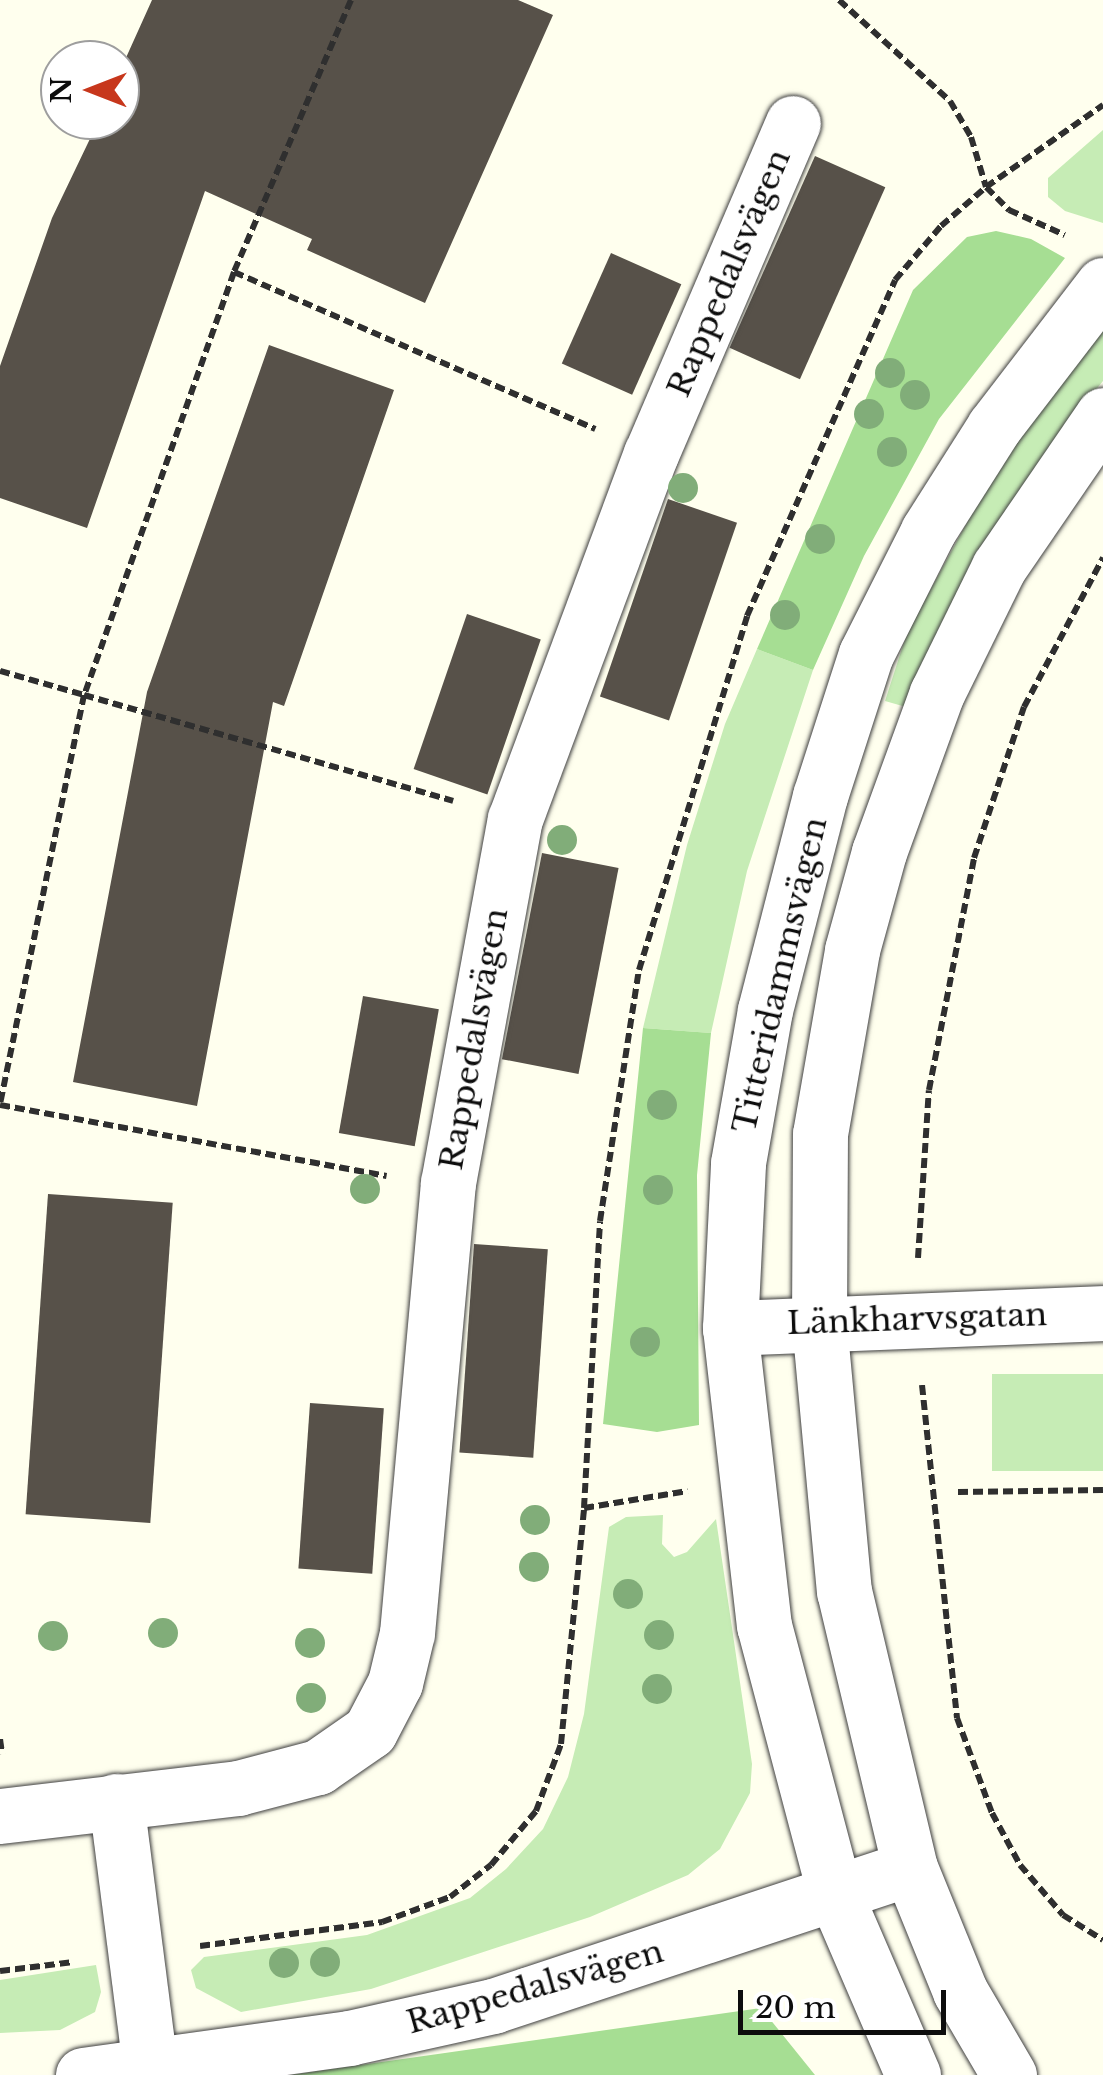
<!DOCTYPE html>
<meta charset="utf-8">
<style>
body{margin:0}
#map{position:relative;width:1103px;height:2075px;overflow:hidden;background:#ffe;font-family:"Libre Baskerville",serif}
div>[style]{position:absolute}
.green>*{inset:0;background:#c6ecb5;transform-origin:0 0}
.forest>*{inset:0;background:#a6de93}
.building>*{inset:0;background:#575149;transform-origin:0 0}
.path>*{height:6px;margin-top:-3px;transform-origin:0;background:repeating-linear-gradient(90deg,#2f2f2f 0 10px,transparent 0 15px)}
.roads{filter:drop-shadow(0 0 2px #404040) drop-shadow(0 0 2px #404040)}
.minor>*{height:55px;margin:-27.5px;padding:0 27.5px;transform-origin:27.5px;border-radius:27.5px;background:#fff}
.trees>*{width:30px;height:30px;margin:-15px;border-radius:50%;background:#81ad79}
span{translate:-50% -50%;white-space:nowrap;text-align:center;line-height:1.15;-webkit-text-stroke:10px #fff;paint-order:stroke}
.street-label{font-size:32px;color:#0d0d0d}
.north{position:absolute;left:40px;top:40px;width:100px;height:100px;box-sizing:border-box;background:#fff;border:2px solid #9e9e9e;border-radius:50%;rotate:270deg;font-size:28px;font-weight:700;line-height:40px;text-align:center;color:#0d0d0d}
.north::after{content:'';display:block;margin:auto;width:35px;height:45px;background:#c7371c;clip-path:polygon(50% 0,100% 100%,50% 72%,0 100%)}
.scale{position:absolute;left:738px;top:1990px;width:208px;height:45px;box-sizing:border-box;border:5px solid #0d0d0d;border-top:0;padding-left:12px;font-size:30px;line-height:35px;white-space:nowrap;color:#0d0d0d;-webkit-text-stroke:8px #fff;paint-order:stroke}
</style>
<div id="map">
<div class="green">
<i style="clip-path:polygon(1103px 130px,1103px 223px,1065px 211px,1048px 197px,1048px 178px)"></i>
<i style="clip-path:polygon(1103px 326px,1103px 381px,1061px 432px,906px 707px,885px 701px,907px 633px,996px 469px)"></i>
<i style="clip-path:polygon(757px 649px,813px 670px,747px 871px,711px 1033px,643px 1028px,687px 845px,725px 724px)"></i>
<i style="left:1103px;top:1374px;width:97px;height:111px;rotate:90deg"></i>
<i style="clip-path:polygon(663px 1515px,662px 1544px,674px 1557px,687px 1552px,716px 1519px,752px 1764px,750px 1793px,720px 1849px,688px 1875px,590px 1917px,371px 1989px,241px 2012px,196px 1988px,191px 1970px,204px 1957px,367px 1935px,470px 1898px,506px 1869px,543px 1829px,568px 1777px,584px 1714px,609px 1527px,626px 1517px)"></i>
<i style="clip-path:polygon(96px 1965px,101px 1992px,95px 2012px,60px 2030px,0 2033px,0 1980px)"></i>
</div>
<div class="forest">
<i style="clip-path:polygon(996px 231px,1031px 239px,1065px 258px,939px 419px,864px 556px,813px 670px,757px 649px,913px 290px,967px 237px)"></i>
<i style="clip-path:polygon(643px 1028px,711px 1033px,697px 1175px,699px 1425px,657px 1432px,603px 1424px)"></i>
<i style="clip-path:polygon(761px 2008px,815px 2075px,290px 2075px)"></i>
</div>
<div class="building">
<i style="clip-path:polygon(152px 0,518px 0,553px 15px,425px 303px,307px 250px,312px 239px,205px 191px,87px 528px,0 498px,0 366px,52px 218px,99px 120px,120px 120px,120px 71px)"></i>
<i style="left:815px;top:156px;width:77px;height:210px;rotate:24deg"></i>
<i style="left:611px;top:253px;width:77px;height:121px;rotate:24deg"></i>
<i style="clip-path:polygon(269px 345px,394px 390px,284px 706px,273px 702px,197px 1106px,73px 1082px,147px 692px)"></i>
<i style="left:668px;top:499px;width:73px;height:209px;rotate:19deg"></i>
<i style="left:467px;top:614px;width:78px;height:164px;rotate:19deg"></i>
<i style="left:542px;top:853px;width:78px;height:210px;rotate:11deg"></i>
<i style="left:363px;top:996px;width:77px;height:139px;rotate:10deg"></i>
<i style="left:48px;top:1194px;width:125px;height:321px;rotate:4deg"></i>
<i style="left:474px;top:1244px;width:74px;height:209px;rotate:4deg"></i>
<i style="left:310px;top:1403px;width:74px;height:166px;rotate:4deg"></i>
</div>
<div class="path">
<i style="left:351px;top:0;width:296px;rotate:113.3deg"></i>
<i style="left:234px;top:272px;width:449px;rotate:109.5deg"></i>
<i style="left:84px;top:695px;width:384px;rotate:16deg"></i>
<i style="left:839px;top:0;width:150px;rotate:42.3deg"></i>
<i style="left:950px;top:101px;width:42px;rotate:59.7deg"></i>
<i style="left:971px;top:137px;width:52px;rotate:73.3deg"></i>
<i style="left:986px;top:187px;width:33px;rotate:45deg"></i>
<i style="left:1009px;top:210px;width:61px;rotate:24.1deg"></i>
<i style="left:234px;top:272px;width:394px;rotate:23.5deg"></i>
<i style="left:0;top:671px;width:87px;rotate:15.9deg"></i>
<i style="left:84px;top:695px;width:417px;rotate:101.6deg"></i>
<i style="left:0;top:1105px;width:393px;rotate:10.4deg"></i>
<i style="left:918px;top:1258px;width:168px;rotate:-86.3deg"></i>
<i style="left:929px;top:1090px;width:236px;rotate:-79deg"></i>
<i style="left:974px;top:858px;width:159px;rotate:-71.7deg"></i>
<i style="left:1024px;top:707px;width:169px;rotate:-62.1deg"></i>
<i style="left:922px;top:1385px;width:335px;rotate:84deg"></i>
<i style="left:957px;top:1718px;width:101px;rotate:69.8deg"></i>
<i style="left:992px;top:1813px;width:59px;rotate:61.7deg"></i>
<i style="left:1020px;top:1865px;width:66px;rotate:49.3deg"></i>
<i style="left:1063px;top:1915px;width:47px;rotate:32deg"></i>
<i style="left:958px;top:1492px;width:145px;rotate:-0.8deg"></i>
<i style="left:584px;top:1508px;width:287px;rotate:-86.8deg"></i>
<i style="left:600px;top:1221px;width:254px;rotate:-81.2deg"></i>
<i style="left:639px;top:970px;width:370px;rotate:-73deg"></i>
<i style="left:747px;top:616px;width:367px;rotate:-66.2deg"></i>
<i style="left:895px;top:280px;width:71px;rotate:-49.6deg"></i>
<i style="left:941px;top:226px;width:60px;rotate:-40.9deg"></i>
<i style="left:986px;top:187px;width:143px;rotate:-35deg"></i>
<i style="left:0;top:1739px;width:15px;rotate:82deg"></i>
<i style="left:200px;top:1946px;width:184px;rotate:-7.5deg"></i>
<i style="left:382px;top:1922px;width:72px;rotate:-20.2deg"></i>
<i style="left:450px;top:1897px;width:52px;rotate:-38deg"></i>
<i style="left:491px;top:1865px;width:70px;rotate:-50.2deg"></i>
<i style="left:536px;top:1811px;width:72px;rotate:-69.5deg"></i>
<i style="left:561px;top:1744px;width:237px;rotate:-84.4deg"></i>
<i style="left:584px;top:1508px;width:105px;rotate:-9.3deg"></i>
<i style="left:0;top:1971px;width:74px;rotate:-7deg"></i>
</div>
<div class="roads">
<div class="minor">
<i style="left:730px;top:1328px;width:373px;rotate:-2.3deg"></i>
<i style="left:116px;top:1801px;width:266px;rotate:82.7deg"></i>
<i style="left:0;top:1816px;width:240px;rotate:-6.7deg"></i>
<i style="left:238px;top:1788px;width:83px;rotate:-14.7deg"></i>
<i style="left:318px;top:1767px;width:63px;rotate:-34.7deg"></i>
<i style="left:370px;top:1731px;width:54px;rotate:-62.5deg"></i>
<i style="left:395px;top:1683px;width:51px;rotate:-76.5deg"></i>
<i style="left:407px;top:1633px;width:452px;rotate:-84.8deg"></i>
<i style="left:448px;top:1183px;width:370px;rotate:-79.6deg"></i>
<i style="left:515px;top:819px;width:390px;rotate:-69.6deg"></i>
<i style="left:651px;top:454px;width:360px;rotate:-66.8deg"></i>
<i style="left:83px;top:2075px;width:269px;rotate:-7.9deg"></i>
<i style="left:349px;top:2038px;width:148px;rotate:-12.5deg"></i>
<i style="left:493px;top:2006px;width:439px;rotate:-18.3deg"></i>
<i style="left:913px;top:2075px;width:197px;rotate:-113.3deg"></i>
<i style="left:835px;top:1894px;width:277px;rotate:-104.8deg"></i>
<i style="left:764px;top:1626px;width:300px;rotate:-96.5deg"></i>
<i style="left:730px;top:1328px;width:165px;rotate:-87.2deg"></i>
<i style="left:738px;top:1163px;width:155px;rotate:-80deg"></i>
<i style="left:765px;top:1010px;width:221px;rotate:-75.6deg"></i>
<i style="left:820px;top:796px;width:149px;rotate:-72.1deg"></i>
<i style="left:866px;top:654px;width:138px;rotate:-63.2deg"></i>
<i style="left:928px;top:531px;width:123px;rotate:-57.6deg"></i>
<i style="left:994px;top:427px;width:179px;rotate:-52.5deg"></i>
<i style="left:1009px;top:2075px;width:97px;rotate:-120.3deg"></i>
<i style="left:960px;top:1991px;width:133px;rotate:-112.1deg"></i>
<i style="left:910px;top:1868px;width:284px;rotate:-103.4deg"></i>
<i style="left:844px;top:1592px;width:271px;rotate:-95.3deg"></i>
<i style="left:819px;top:1322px;width:188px;rotate:-89.7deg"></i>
<i style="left:820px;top:1134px;width:187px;rotate:-80.1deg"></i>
<i style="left:852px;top:950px;width:102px;rotate:-74.6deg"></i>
<i style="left:879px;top:852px;width:169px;rotate:-70deg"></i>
<i style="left:937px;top:693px;width:140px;rotate:-63.8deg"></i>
<i style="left:999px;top:567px;width:184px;rotate:-55.6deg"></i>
</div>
</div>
<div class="trees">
<i style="left:890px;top:373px"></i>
<i style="left:915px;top:395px"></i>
<i style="left:869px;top:414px"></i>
<i style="left:892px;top:452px"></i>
<i style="left:683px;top:488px"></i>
<i style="left:820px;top:539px"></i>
<i style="left:785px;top:615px"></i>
<i style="left:562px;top:840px"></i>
<i style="left:662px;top:1105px"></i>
<i style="left:365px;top:1189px"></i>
<i style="left:658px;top:1190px"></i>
<i style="left:645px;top:1342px"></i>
<i style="left:535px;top:1520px"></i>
<i style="left:534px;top:1567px"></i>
<i style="left:628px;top:1594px"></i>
<i style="left:163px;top:1633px"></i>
<i style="left:659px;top:1635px"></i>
<i style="left:53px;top:1636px"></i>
<i style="left:310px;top:1643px"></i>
<i style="left:657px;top:1689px"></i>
<i style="left:311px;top:1698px"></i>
<i style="left:325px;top:1962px"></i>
<i style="left:284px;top:1963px"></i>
</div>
<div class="street-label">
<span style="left:729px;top:273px;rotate:-67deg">Rappedalsvägen</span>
<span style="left:780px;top:975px;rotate:-77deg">Titteridammsvägen</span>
<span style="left:474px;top:1039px;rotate:-80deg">Rappedalsvägen</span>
<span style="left:917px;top:1319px;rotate:-2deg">Länkharvsgatan</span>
<span style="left:535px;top:1987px;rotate:-16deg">Rappedalsvägen</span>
</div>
<div class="north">N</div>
<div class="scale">20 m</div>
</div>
